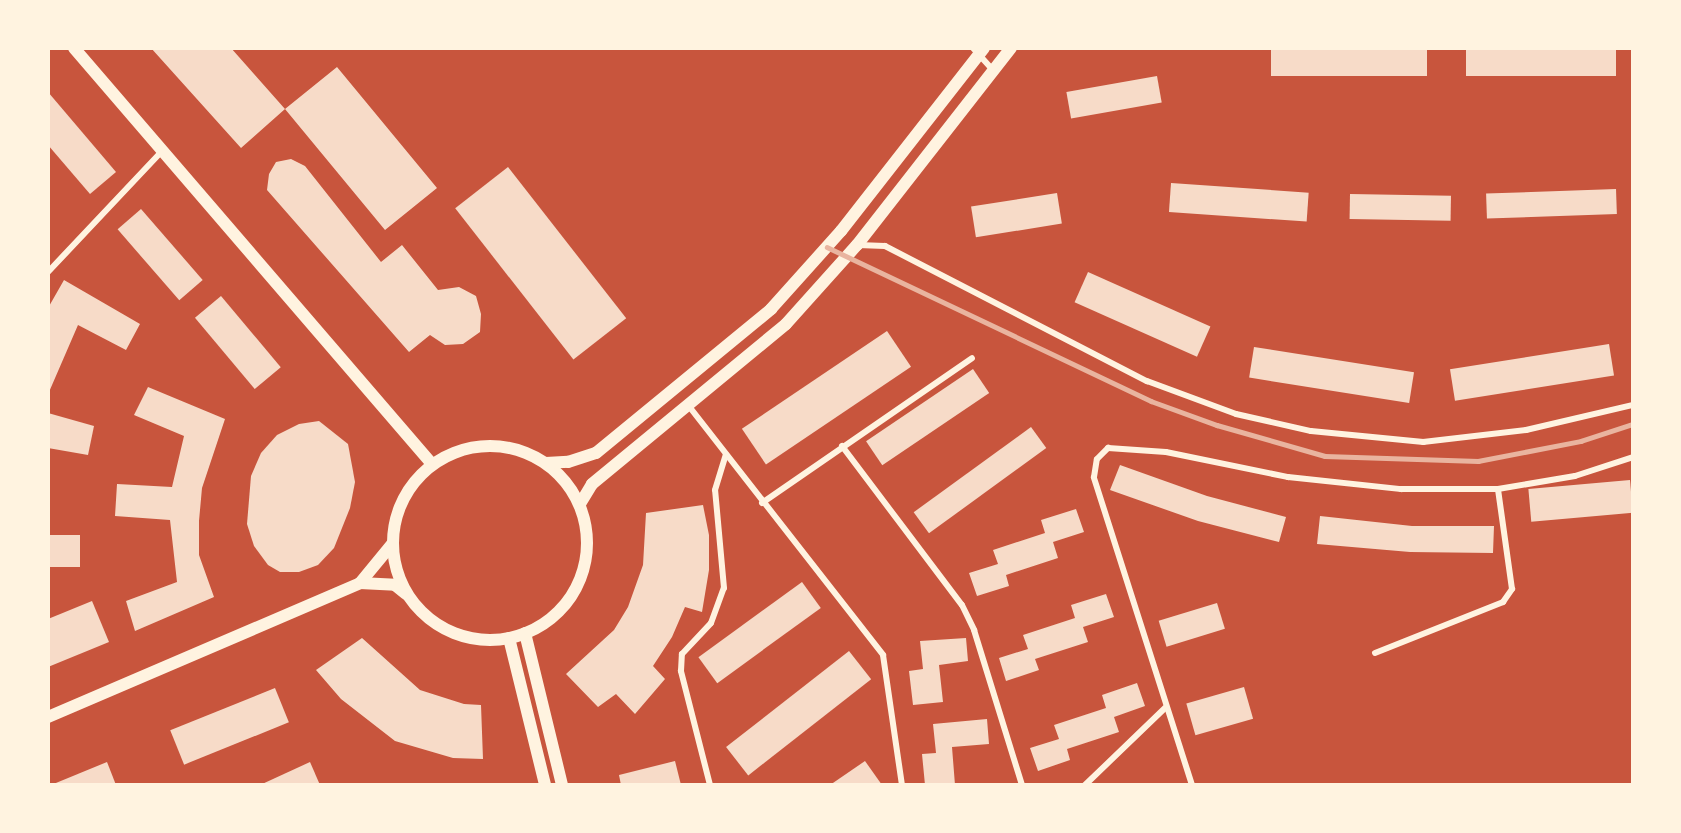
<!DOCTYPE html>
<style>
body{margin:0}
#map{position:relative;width:1681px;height:833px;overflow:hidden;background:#c8553d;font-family:"Sofia Sans Condensed",sans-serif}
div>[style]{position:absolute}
.building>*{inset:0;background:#f7dbc8;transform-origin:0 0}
.minor>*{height:6px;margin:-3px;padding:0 3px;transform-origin:3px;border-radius:3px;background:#fff3e0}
.secondary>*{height:12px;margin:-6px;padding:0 6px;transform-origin:6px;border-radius:6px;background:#fff3e0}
.secondary>.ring{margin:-6px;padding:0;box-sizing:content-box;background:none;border:12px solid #fff3e0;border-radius:50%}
.rail>*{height:4.5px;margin:-2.25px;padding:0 2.25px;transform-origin:2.25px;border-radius:2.25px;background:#e9b49f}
span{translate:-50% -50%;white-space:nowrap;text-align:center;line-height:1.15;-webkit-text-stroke:6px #fff3e0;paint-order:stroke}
.frame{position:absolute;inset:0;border:50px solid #fff3e0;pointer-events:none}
</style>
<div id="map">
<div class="building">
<i style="clip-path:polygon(151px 48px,231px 48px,285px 109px,337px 67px,437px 188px,385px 230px,285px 109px,241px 148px)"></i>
<i style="left:1271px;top:48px;width:156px;height:28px"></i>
<i style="left:1466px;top:48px;width:150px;height:28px"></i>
<i style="left:1157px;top:76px;width:27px;height:92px;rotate:80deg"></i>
<i style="clip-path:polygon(48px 92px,116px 172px,90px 194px,48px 145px)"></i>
<i style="clip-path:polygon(291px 159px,305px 166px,381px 262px,402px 245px,438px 290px,459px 287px,476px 296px,481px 314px,480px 332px,463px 344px,445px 345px,430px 335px,409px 352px,267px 190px,269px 174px,276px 162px)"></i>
<i style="left:508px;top:167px;width:192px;height:67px;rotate:52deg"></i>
<i style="left:1171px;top:183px;width:138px;height:29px;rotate:4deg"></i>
<i style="left:1616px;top:189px;width:25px;height:130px;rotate:88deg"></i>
<i style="left:1057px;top:193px;width:31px;height:87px;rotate:81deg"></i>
<i style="left:1350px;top:194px;width:101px;height:25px;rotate:1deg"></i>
<i style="left:141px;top:209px;width:94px;height:31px;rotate:49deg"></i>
<i style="left:1088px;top:272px;width:134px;height:33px;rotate:24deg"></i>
<i style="clip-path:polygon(64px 280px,140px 324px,126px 350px,78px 325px,49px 392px,48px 308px)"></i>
<i style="left:221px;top:296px;width:93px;height:34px;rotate:50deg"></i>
<i style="left:887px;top:331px;width:43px;height:175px;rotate:56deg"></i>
<i style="left:1609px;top:344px;width:32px;height:161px;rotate:81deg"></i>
<i style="left:1254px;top:347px;width:162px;height:31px;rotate:9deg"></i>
<i style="left:973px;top:369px;width:29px;height:129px;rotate:56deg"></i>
<i style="clip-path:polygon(148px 387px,225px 419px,202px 488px,199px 521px,199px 555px,214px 597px,135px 631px,126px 601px,177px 582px,170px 520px,115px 516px,117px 484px,172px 487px,184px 436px,134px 415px)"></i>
<i style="clip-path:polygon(48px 413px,94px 426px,88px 455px,48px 448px)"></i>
<i style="clip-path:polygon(319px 421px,348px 444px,355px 482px,350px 508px,334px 548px,318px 565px,299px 572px,280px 572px,268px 565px,254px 546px,247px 524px,251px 476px,261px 453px,277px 435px,299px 424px)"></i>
<i style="left:1031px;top:427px;width:26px;height:145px;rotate:54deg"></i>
<i style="clip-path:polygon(1120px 465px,1207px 496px,1286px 517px,1279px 542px,1198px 521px,1110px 490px)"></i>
<i style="left:1630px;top:480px;width:33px;height:102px;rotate:85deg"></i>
<i style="clip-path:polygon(703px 505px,709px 535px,709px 570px,702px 612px,685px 607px,672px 637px,653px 666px,665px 679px,635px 714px,616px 694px,598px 707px,566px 674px,614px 630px,628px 607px,643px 565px,646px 513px)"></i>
<i style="clip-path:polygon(1076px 509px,1084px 532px,1053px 542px,1058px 558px,1006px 575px,1009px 586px,977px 596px,969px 573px,998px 564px,993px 550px,1045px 533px,1041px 520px)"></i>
<i style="clip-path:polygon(1320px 516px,1412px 526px,1494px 526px,1493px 553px,1410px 552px,1317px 544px)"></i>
<i style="left:80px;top:535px;width:32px;height:32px;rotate:90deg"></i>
<i style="left:802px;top:582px;width:32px;height:128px;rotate:54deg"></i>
<i style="clip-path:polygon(1106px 594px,1114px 617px,1083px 627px,1088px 642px,1035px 659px,1039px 670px,1006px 681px,999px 658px,1028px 649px,1023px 635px,1075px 618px,1071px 605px)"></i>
<i style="clip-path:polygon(92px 601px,109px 642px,48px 667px,48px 619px)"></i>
<i style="left:1217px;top:603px;width:27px;height:61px;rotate:73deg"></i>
<i style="clip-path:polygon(362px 638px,420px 690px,464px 704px,481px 705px,483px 759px,453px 758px,395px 741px,341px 699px,316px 670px)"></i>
<i style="clip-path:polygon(966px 638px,968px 661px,939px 665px,943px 702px,913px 705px,909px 671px,923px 669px,920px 641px)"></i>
<i style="left:849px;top:651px;width:36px;height:156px;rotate:52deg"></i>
<i style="clip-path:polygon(1137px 683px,1145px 706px,1114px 717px,1119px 732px,1067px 749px,1070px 760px,1038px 771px,1030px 748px,1059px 739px,1054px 725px,1106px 708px,1102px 695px)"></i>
<i style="left:1244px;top:687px;width:33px;height:60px;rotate:74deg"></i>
<i style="left:275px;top:688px;width:37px;height:113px;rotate:68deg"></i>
<i style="clip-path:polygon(987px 719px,989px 744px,952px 747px,955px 785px,925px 785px,922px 754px,936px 753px,933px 724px)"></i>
<i style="clip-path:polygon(675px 761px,681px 785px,621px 785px,619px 775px)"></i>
<i style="clip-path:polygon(865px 761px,882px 785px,830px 785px)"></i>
<i style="clip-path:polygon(107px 762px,116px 785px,51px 785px)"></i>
<i style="clip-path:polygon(310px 762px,320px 785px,260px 785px)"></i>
</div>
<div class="minor">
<i style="left:973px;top:48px;width:30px;rotate:48deg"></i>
<i style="left:858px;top:245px;width:27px;rotate:2deg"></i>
<i style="left:885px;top:246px;width:295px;rotate:27.3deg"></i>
<i style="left:1147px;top:381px;width:95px;rotate:20.3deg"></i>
<i style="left:1236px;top:414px;width:77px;rotate:12.8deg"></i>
<i style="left:1311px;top:431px;width:113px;rotate:5.6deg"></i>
<i style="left:1423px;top:442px;width:104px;rotate:-6.6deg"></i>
<i style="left:1526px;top:430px;width:110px;rotate:-13.2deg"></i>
<i style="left:48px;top:272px;width:166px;rotate:-46.7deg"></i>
<i style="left:688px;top:405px;width:317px;rotate:52deg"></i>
<i style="left:883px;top:655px;width:131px;rotate:81.7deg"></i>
<i style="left:842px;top:446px;width:199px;rotate:53deg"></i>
<i style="left:962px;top:605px;width:28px;rotate:64deg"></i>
<i style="left:974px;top:630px;width:162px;rotate:72.8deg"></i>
<i style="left:762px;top:503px;width:255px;rotate:-34.6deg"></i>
<i style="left:1375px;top:653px;width:138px;rotate:-21.7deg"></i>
<i style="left:1503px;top:602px;width:16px;rotate:-55deg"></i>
<i style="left:1512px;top:589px;width:101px;rotate:-98deg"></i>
<i style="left:710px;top:785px;width:118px;rotate:-104.3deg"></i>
<i style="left:681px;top:671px;width:17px;rotate:-87deg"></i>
<i style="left:682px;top:654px;width:42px;rotate:-46.9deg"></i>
<i style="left:711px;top:623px;width:37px;rotate:-70deg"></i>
<i style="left:724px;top:588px;width:98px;rotate:-95.2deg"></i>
<i style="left:715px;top:490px;width:37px;rotate:-73deg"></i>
<i style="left:1085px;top:785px;width:111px;rotate:-43.9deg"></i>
<i style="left:1192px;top:785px;width:323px;rotate:-107.7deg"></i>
<i style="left:1094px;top:477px;width:18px;rotate:-81deg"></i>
<i style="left:1097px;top:459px;width:16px;rotate:-45deg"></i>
<i style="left:1108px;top:448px;width:58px;rotate:3.9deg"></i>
<i style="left:1166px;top:452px;width:125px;rotate:11.6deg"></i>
<i style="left:1288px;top:477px;width:114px;rotate:6.1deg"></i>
<i style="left:1401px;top:489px;width:97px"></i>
<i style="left:1498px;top:489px;width:78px;rotate:-9.6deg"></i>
<i style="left:1575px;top:476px;width:61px;rotate:-18.1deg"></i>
</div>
<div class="secondary">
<i style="left:74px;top:48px;width:549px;rotate:49.29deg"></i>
<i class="ring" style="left:393px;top:446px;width:182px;height:182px"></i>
<i style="left:546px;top:463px;width:22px;rotate:-3deg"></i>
<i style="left:568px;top:462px;width:29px;rotate:-18deg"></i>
<i style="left:596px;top:453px;width:227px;rotate:-39.4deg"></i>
<i style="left:771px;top:309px;width:105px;rotate:-48.1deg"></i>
<i style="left:841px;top:231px;width:232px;rotate:-52deg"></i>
<i style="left:580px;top:504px;width:23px;rotate:-59deg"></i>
<i style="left:592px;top:484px;width:251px;rotate:-39.5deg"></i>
<i style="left:786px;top:324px;width:106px;rotate:-48.1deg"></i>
<i style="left:857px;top:245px;width:250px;rotate:-52deg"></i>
<i style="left:360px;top:583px;width:35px;rotate:3deg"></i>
<i style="left:395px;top:585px;width:14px;rotate:39deg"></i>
<i style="left:525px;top:633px;width:156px;rotate:76.3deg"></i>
<i style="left:509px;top:638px;width:151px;rotate:76.2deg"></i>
<i style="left:48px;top:717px;width:340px;rotate:-23.2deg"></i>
<i style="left:360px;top:583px;width:52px;rotate:-50.5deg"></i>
</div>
<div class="rail">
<i style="left:827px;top:247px;width:359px;rotate:25.4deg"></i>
<i style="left:1151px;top:401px;width:70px;rotate:20deg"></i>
<i style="left:1217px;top:425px;width:112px;rotate:16deg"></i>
<i style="left:1325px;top:456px;width:153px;rotate:1.9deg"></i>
<i style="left:1478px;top:461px;width:105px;rotate:-11deg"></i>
<i style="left:1581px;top:441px;width:55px;rotate:-18.1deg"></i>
</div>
<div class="frame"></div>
</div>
